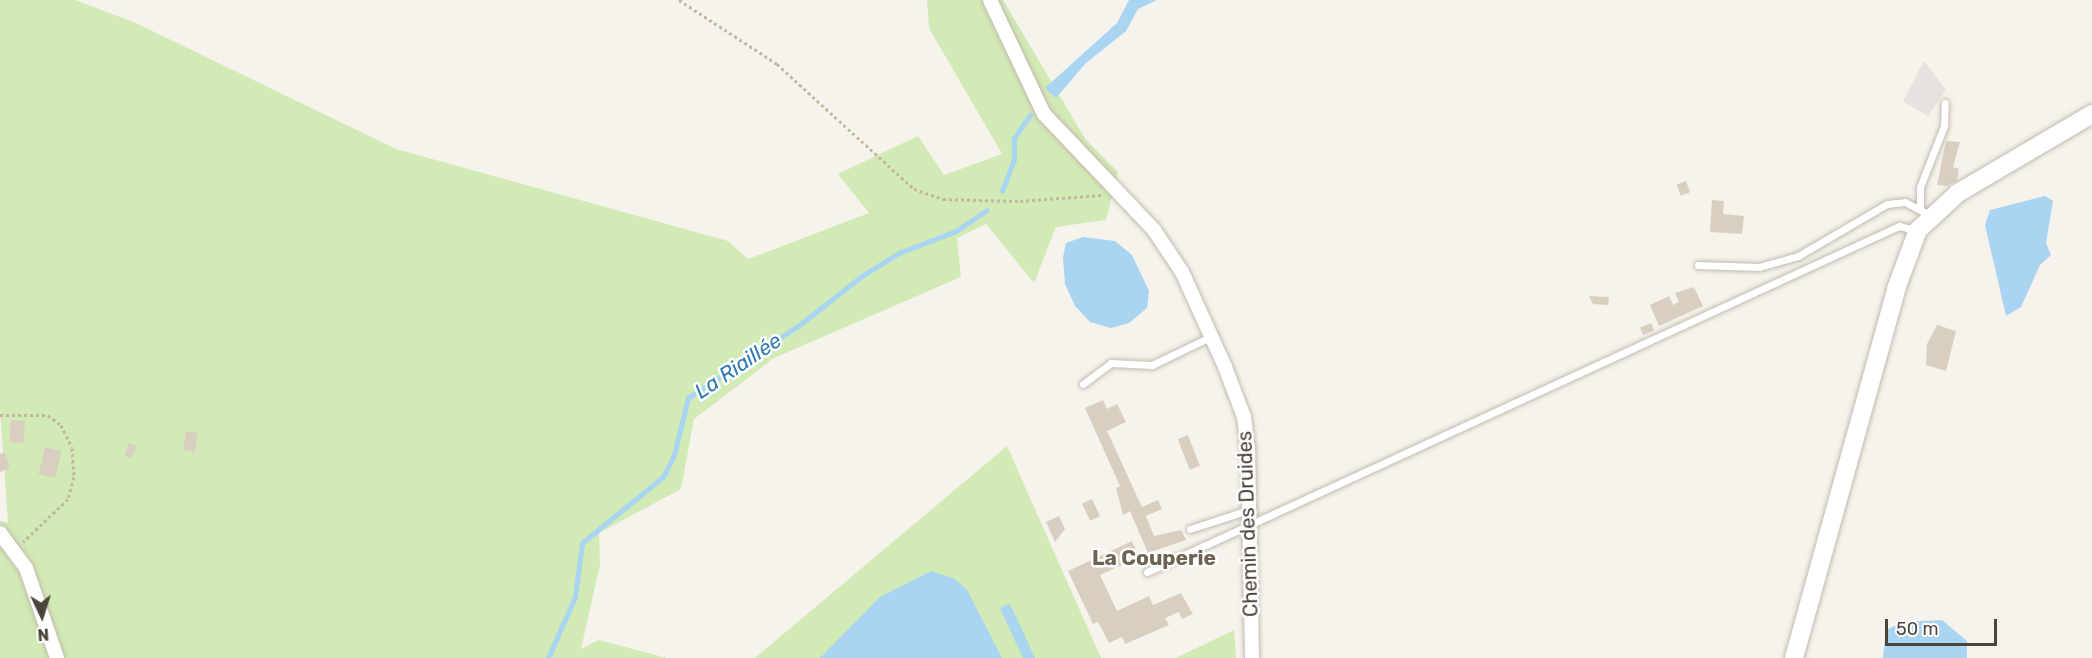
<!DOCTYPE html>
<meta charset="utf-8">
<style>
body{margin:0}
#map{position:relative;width:2092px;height:658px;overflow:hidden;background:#f6f3ec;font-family:Rubik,sans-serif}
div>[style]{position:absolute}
.industrial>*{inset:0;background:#e6e2dd}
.green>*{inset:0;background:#d2eab5}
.water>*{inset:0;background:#a9d4f2}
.stream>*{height:4.5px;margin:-2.25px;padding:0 2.25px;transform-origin:2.25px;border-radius:2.25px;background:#a9d4f2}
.building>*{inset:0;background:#d8cfc1;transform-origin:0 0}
.path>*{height:3px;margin-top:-1.5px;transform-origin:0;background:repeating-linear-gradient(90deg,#c4b79f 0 3px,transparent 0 6px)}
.roads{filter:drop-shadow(0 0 2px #c2bbae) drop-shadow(0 0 2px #c2bbae)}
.service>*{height:7px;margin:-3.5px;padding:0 3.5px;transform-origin:3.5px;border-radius:3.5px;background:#fff}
.minor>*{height:14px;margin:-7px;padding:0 7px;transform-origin:7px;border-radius:7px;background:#fff}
.tertiary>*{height:18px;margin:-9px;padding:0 9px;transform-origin:9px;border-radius:9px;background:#fff}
span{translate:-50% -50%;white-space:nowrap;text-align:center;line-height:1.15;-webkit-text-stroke:5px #fff;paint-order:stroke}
.street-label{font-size:20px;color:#4b4439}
.water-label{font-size:21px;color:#2e7ab2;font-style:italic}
.neighbourhood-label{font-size:21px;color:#6e6250;font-weight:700}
.north{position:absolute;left:12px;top:586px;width:60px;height:60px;-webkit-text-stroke:4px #fff;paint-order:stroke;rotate:176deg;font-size:16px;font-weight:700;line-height:24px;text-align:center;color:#4b4439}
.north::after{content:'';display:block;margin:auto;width:21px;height:27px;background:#4b4439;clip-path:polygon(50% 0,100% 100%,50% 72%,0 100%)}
.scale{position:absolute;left:1885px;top:619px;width:112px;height:27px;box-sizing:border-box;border:3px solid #4b4439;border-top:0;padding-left:8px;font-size:18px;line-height:21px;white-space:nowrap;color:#4b4439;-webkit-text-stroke:4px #fff;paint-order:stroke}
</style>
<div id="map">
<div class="industrial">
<i style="clip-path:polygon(1924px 61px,1946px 90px,1928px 116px,1903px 101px)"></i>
</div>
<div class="green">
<i style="clip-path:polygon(0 0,75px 0,136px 23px,396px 149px,728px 241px,748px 259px,869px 213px,838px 174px,918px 136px,944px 175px,1002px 154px,929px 28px,927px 0,1003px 0,1086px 140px,1118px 172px,1106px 220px,1056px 227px,1034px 283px,986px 224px,957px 238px,961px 277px,774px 358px,694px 419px,681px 489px,599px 533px,600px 565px,581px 649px,599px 640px,667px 658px,0 658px,0 521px,8px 522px,0 410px)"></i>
<i style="clip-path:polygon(1007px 446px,1101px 658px,755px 658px)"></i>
<i style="clip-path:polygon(1234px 630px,1236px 658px,1176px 658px)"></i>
</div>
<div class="water">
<i style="clip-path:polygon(1129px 0,1157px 0,1138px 9px,1126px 31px,1086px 63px,1056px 98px,1045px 88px,1117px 23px)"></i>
<i style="clip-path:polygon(2045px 196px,2053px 201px,2046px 243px,2051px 255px,2040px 265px,2021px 307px,2006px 316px,1985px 225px,1990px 210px)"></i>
<i style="clip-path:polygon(1083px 237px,1115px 241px,1132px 255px,1149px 291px,1147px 308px,1129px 323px,1111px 328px,1090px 322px,1075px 306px,1065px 284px,1063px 257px,1066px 243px)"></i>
<i style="clip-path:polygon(931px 571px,955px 579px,967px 590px,1002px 658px,820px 658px,880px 597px)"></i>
<i style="clip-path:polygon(1009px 604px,1013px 610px,1035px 658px,1023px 658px,1000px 608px)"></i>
<i style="clip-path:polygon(1942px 620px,1967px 641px,1967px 658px,1883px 658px,1886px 630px,1903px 622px)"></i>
</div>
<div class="stream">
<i style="left:1002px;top:191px;width:33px;rotate:-69deg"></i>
<i style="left:1014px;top:160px;width:22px;rotate:-90deg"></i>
<i style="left:1014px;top:138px;width:28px;rotate:-55deg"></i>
<i style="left:548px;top:658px;width:67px;rotate:-66.1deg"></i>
<i style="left:575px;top:597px;width:54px;rotate:-82.6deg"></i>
<i style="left:582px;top:543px;width:104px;rotate:-39.2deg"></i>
<i style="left:663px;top:477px;width:25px;rotate:-63deg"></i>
<i style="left:674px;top:455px;width:59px;rotate:-76.2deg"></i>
<i style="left:688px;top:398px;width:131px;rotate:-33.2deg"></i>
<i style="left:798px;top:326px;width:81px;rotate:-38deg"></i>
<i style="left:862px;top:276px;width:44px;rotate:-31.9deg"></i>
<i style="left:899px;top:253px;width:61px;rotate:-21.1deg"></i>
<i style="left:956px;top:231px;width:37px;rotate:-34deg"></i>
</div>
<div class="building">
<i style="clip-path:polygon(1946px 141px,1960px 142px,1953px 167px,1959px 169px,1957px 181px,1947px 186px,1937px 185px)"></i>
<i style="left:1686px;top:181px;width:12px;height:10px;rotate:70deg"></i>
<i style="clip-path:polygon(1712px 200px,1724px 201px,1723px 214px,1744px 216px,1742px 234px,1710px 232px)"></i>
<i style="clip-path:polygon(1694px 287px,1703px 306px,1659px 326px,1650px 305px,1669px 296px,1673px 305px,1679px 302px,1675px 293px)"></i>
<i style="clip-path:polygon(1589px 296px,1609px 297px,1608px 305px,1593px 304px)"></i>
<i style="left:1651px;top:323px;width:8px;height:12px;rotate:67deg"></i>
<i style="clip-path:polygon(1937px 325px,1956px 331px,1946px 371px,1926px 365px,1927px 344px)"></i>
<i style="clip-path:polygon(1103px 400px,1107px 409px,1117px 404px,1126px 422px,1107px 431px,1142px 507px,1158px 500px,1162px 509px,1146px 516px,1154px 536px,1181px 530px,1186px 540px,1148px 553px,1130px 511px,1123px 515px,1116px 488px,1120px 486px,1085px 408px)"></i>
<i style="left:11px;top:420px;width:14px;height:22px;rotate:4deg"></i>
<i style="left:186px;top:431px;width:12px;height:19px;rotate:9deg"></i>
<i style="left:1188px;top:435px;width:33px;height:11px;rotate:69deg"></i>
<i style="clip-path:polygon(129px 443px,137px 446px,131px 459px,125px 455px)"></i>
<i style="left:45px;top:447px;width:17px;height:28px;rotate:13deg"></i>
<i style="clip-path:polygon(5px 452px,10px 468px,0 472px,0 454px)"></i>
<i style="left:1092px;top:499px;width:19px;height:11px;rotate:65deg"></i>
<i style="clip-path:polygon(1059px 516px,1065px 529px,1055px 542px,1046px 522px)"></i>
<i style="clip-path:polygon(1132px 541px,1139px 557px,1100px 575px,1117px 611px,1149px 596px,1153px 605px,1181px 593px,1193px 614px,1182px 619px,1179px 612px,1165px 618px,1169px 625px,1125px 644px,1122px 637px,1109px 643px,1098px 622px,1093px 624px,1068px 571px)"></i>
</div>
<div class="path">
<i style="left:679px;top:0;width:117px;rotate:33.1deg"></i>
<i style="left:777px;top:64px;width:185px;rotate:42.4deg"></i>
<i style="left:914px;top:189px;width:31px;rotate:19deg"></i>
<i style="left:943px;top:199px;width:77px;rotate:1.5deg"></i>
<i style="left:1020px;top:201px;width:82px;rotate:-4.2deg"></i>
<i style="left:0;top:415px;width:48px"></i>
<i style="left:48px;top:415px;width:16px;rotate:38deg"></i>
<i style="left:61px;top:425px;width:25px;rotate:64deg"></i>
<i style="left:72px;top:448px;width:29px;rotate:86deg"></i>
<i style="left:74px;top:477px;width:23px;rotate:105deg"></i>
<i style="left:68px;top:499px;width:62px;rotate:136.3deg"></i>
</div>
<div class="roads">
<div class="service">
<i style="left:1920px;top:209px;width:22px;rotate:-90deg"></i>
<i style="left:1920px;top:187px;width:66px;rotate:-68.5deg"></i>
<i style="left:1944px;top:126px;width:23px;rotate:-88deg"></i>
<i style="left:1698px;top:265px;width:61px;rotate:1.9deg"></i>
<i style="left:1759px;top:267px;width:41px;rotate:-15.8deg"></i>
<i style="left:1798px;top:256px;width:103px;rotate:-30.3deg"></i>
<i style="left:1887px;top:204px;width:18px;rotate:-6deg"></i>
<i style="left:1905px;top:202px;width:27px;rotate:28deg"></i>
<i style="left:1083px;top:384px;width:35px;rotate:-37deg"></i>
<i style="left:1111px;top:363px;width:41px;rotate:2.8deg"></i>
<i style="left:1152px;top:365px;width:67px;rotate:-25.8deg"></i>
<i style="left:1190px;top:529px;width:61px;rotate:-18.1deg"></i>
<i style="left:1147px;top:572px;width:828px;rotate:-24.71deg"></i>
<i style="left:1899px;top:226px;width:18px;rotate:13deg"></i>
</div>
<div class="minor">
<i style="left:990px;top:0;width:126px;rotate:64.7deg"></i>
<i style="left:1044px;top:114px;width:160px;rotate:46.5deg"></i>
<i style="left:1154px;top:230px;width:50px;rotate:56.3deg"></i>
<i style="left:1182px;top:272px;width:104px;rotate:65.6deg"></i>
<i style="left:1225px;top:367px;width:53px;rotate:69.2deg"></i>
<i style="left:1244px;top:417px;width:31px;rotate:83deg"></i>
<i style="left:1248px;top:448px;width:210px;rotate:88.9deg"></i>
<i style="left:0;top:533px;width:44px;rotate:53.4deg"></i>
<i style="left:26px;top:568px;width:95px;rotate:71deg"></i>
</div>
<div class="tertiary">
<i style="left:1794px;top:658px;width:383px;rotate:-74.5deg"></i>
<i style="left:1896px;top:289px;width:63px;rotate:-69.6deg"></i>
<i style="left:1918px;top:230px;width:54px;rotate:-42.8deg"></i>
<i style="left:1958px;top:193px;width:156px;rotate:-30.5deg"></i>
</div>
</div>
<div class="street-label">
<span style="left:1248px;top:524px;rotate:-92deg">Chemin des Druides</span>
</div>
<div class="water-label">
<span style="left:738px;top:366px;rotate:-34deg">La Riaillée</span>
</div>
<div class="neighbourhood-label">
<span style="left:1154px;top:558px">La Couperie</span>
</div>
<div class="north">N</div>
<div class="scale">50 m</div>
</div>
